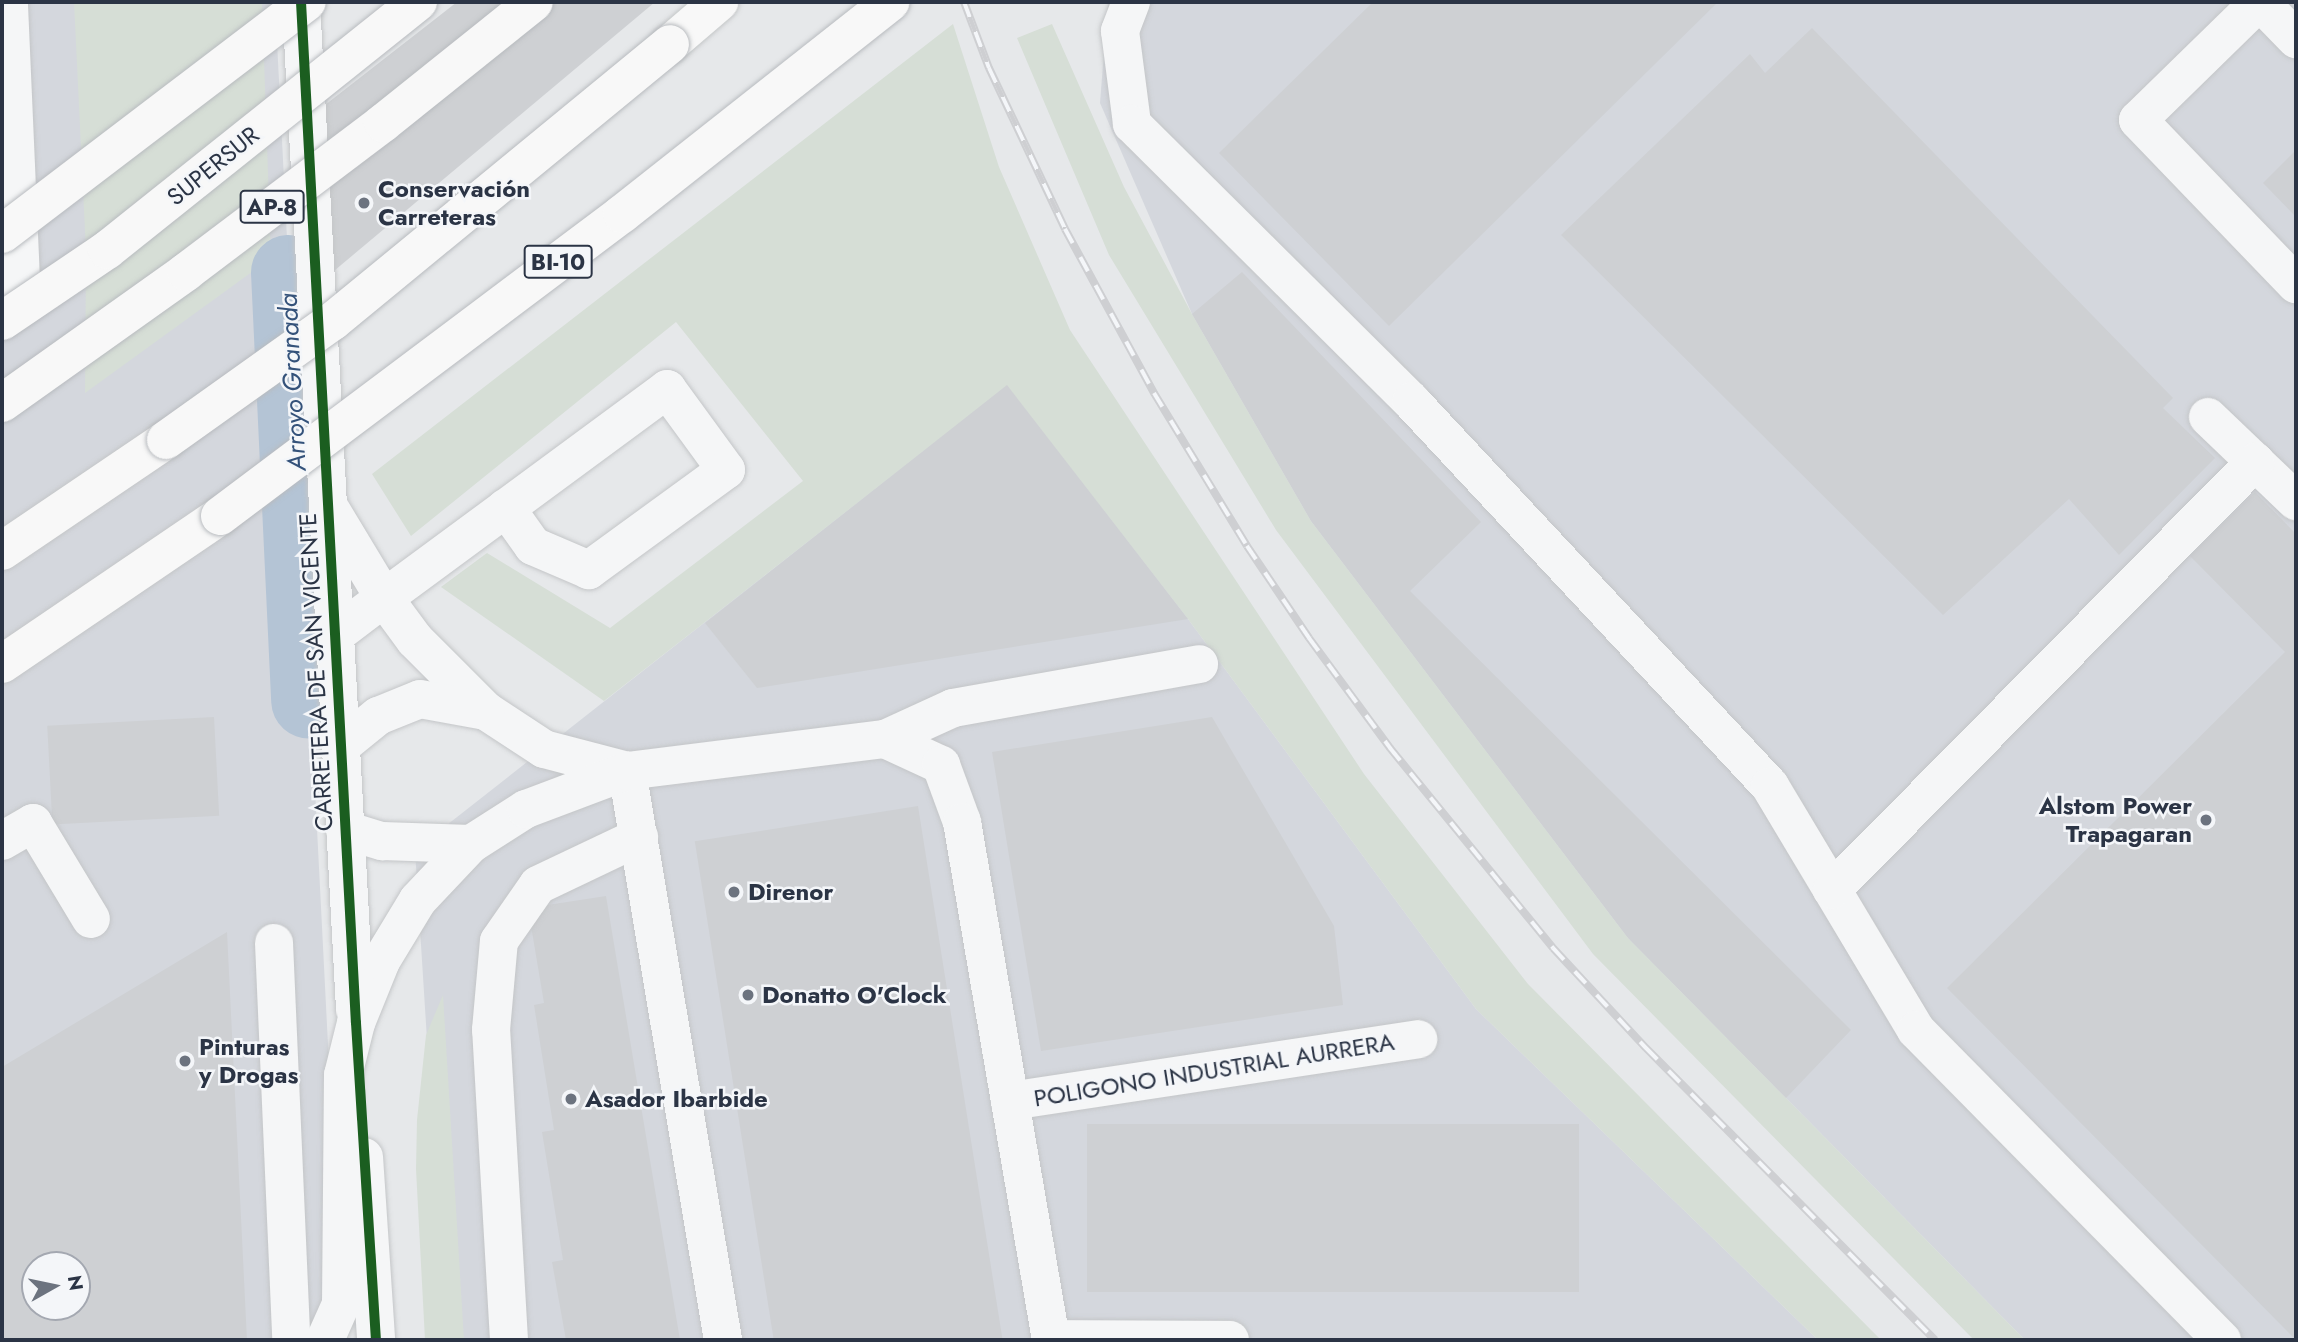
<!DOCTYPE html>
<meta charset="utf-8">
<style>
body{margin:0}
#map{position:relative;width:2298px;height:1342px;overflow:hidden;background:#e6e8ea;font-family:Jost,sans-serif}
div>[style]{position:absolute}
.built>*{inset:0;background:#d4d7dd}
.green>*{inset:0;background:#d6ded6}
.river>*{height:75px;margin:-37.5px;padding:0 37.5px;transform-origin:37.5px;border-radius:37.5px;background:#b4c4d5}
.building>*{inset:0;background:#ced0d3;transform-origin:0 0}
.roads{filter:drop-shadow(0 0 2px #c4c6c8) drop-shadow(0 0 2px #c4c6c8)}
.minor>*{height:38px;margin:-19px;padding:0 19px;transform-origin:19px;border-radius:19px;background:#f5f6f7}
.highway>*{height:38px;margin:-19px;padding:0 19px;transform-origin:19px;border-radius:19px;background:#f8f8f8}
.rail>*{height:8px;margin-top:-4px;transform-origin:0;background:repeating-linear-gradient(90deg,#f4f6f9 0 16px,#cecfd2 0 32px);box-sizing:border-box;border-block:2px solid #cecfd2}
.bridges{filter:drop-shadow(0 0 2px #b8bbbf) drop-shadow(0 0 2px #b8bbbf)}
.highway-bridge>*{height:38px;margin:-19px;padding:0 19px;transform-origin:19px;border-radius:19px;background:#f8f8f8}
.cycleway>*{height:10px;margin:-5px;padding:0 5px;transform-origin:5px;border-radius:5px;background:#1b5e20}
.dots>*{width:19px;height:19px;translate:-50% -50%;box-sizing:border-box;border:4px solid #f4f6f9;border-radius:50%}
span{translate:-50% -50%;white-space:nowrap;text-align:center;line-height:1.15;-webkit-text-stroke:5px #f4f6f9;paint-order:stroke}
.shield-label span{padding:2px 5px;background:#f4f6f9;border:2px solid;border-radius:5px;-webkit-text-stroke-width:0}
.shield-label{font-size:23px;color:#2b3445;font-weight:700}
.street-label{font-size:24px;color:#2b3445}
.poi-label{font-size:24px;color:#2b3445;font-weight:700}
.left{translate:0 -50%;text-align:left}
.right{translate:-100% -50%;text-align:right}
.water-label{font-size:26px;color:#34527a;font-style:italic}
.frame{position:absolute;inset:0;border:4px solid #2b3445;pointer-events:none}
.north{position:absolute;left:21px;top:1251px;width:70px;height:70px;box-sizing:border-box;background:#f4f6f9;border:2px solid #a4a8b1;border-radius:50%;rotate:81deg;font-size:19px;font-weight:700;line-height:28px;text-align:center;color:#2b3445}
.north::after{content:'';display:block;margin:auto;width:24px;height:32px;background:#6c737f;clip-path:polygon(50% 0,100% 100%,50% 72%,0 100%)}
</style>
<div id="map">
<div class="built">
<i style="clip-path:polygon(evenodd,2px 2px,275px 2px,343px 1340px,2px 1340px,2px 2px,35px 1265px,77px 1265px,77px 1307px,35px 1307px,35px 1265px)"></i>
<i style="clip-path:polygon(1108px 2px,2296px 2px,2296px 1340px,2025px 1340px,1628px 938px,1311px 521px,1192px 314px,1100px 103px)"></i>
<i style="clip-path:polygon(1007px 385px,1188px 619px,1476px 1009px,1818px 1340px,446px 1340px,415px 850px)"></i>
</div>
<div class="green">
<i style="clip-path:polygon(74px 2px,262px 2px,271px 258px,85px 393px,86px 252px)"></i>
<i style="clip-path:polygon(953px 24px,999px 167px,1070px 330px,1364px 774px,1528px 984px,1881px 1340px,1818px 1340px,1476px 1009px,1188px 619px,1007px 386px,604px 701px,441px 587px,487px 553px,610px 628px,803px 481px,676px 322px,411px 536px,372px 474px)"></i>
<i style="clip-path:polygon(1052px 24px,1124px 187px,1192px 314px,1311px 521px,1628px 938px,2025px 1340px,1974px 1340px,1593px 954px,1276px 530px,1109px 255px,1017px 38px)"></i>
<i style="clip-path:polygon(443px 995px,464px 1340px,425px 1340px,416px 1169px,417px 1120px,426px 1035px)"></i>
</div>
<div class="river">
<i style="left:288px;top:272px;width:429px;rotate:87.3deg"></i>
</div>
<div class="building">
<i style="clip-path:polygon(457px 2px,655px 2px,316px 286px,307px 119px)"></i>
<i style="clip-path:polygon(1373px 2px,1718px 2px,1389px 326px,1219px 153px)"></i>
<i style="clip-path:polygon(1812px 28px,2173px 398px,2163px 408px,2215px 458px,2119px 555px,2069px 499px,1943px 615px,1561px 235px,1750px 54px,1765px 73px)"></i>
<i style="clip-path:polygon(2296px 150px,2296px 217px,2263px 183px)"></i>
<i style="clip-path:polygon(1242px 272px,1481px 522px,1410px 591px,1851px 1030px,1786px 1098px,1628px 938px,1311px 521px,1192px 314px)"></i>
<i style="clip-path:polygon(1007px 385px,1188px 619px,757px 688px,705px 623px)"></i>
<i style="clip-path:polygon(2255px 492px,2296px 534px,2296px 1340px,1947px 988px,2285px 652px,2190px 556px)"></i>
<i style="left:214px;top:717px;width:99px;height:167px;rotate:87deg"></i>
<i style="clip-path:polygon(1212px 717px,1334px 926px,1343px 1005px,1041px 1051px,992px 752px)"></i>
<i style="left:918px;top:806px;width:541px;height:226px;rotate:81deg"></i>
<i style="clip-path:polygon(606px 896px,680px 1340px,566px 1340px,552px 1262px,563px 1260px,542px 1132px,554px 1130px,534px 1005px,544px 1003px,528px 908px)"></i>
<i style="clip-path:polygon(evenodd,227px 932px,247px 1340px,2px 1340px,2px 1067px,227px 932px,35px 1265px,77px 1265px,77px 1307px,35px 1307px,35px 1265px)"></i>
<i style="left:1087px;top:1124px;width:492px;height:168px"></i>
</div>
<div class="roads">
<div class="minor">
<i style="left:301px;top:2px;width:1009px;rotate:86.93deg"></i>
<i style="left:1131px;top:2px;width:31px;rotate:111deg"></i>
<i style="left:1120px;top:31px;width:94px;rotate:82.6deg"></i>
<i style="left:1132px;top:124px;width:393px;rotate:44.8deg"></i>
<i style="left:1411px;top:401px;width:526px;rotate:47deg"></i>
<i style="left:1770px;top:786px;width:284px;rotate:59.1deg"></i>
<i style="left:1916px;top:1030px;width:436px;rotate:45.4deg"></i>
<i style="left:2259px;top:2px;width:169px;rotate:135.7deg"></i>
<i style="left:2138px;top:120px;width:228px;rotate:46.1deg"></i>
<i style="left:2260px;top:2px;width:52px;rotate:45.8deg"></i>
<i style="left:2px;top:304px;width:20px;rotate:-3deg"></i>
<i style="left:22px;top:303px;width:301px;rotate:-92.5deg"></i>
<i style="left:2208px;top:417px;width:122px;rotate:43.7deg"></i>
<i style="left:331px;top:510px;width:103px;rotate:58.9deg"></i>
<i style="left:384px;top:598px;width:52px;rotate:53.6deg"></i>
<i style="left:415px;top:640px;width:100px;rotate:45deg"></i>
<i style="left:486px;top:711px;width:69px;rotate:33.2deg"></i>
<i style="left:544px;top:749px;width:86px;rotate:14.8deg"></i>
<i style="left:335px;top:635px;width:61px;rotate:-37.1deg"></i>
<i style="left:384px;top:598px;width:352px;rotate:-36.4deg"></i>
<i style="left:667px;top:389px;width:100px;rotate:53.9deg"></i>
<i style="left:726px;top:470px;width:170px;rotate:143.9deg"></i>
<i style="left:589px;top:570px;width:61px;rotate:-156.8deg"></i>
<i style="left:533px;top:546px;width:47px;rotate:-125.4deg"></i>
<i style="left:885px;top:739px;width:75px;rotate:-24.5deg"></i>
<i style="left:953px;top:708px;width:250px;rotate:-10.1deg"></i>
<i style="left:341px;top:746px;width:48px;rotate:-39deg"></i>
<i style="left:378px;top:716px;width:45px;rotate:-22deg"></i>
<i style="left:420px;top:699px;width:67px;rotate:10.3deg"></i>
<i style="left:627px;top:771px;width:577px;rotate:80.42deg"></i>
<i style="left:345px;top:830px;width:39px;rotate:17deg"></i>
<i style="left:382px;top:841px;width:89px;rotate:1.9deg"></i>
<i style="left:2px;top:841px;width:36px;rotate:-30deg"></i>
<i style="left:33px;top:823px;width:112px;rotate:58.9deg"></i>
<i style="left:1832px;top:890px;width:602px;rotate:-45.34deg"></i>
<i style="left:274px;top:943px;width:397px;rotate:87.5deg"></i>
<i style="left:1010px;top:1101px;width:413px;rotate:-8.6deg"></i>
<i style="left:364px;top:1157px;width:183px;rotate:86.2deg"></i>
<i style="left:1051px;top:1339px;width:179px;rotate:0.3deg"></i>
<i style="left:325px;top:1340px;width:39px;rotate:-66deg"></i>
<i style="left:341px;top:1304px;width:229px;rotate:-89.5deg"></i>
<i style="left:343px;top:1075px;width:54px;rotate:-76deg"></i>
<i style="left:356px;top:1023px;width:67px;rotate:-68deg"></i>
<i style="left:381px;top:961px;width:71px;rotate:-58.8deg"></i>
<i style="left:418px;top:900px;width:77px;rotate:-46.6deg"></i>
<i style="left:471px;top:844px;width:65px;rotate:-32.5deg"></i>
<i style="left:526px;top:809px;width:108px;rotate:-20.6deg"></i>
<i style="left:627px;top:771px;width:260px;rotate:-7.1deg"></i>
<i style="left:885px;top:739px;width:62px;rotate:24.9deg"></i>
<i style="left:941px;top:765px;width:61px;rotate:69.8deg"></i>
<i style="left:962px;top:822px;width:526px;rotate:80.25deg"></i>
<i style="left:509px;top:1340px;width:311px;rotate:-93.3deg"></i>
<i style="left:491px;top:1030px;width:89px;rotate:-84.9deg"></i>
<i style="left:499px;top:941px;width:68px;rotate:-55.1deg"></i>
<i style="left:538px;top:885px;width:112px;rotate:-25.4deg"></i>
</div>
<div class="highway">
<i style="left:670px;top:44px;width:65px;rotate:-40.6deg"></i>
<i style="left:2px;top:551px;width:198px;rotate:-34.1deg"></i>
<i style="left:2px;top:664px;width:263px;rotate:-34.2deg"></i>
</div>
</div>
<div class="rail">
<i style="left:964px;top:2px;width:71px;rotate:69.3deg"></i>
<i style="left:989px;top:68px;width:178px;rotate:64.7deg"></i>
<i style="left:1065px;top:229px;width:187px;rotate:61.5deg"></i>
<i style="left:1154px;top:393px;width:179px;rotate:58.7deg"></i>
<i style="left:1247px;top:546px;width:111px;rotate:56deg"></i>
<i style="left:1309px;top:638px;width:137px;rotate:53.6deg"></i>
<i style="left:1390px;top:748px;width:258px;rotate:50.8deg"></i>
<i style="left:1553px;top:948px;width:137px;rotate:47.1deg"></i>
<i style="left:1646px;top:1048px;width:411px;rotate:45.3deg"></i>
</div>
<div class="bridges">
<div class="highway-bridge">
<i style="left:2px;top:234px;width:383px;rotate:-37.3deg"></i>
<i style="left:2px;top:321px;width:127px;rotate:-34.1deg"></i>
<i style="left:107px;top:250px;width:398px;rotate:-38.6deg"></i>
<i style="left:2px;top:403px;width:226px;rotate:-35.4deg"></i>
<i style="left:186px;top:272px;width:247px;rotate:-37.1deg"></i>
<i style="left:383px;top:123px;width:193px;rotate:-38.7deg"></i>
<i style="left:166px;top:440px;width:205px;rotate:-35.5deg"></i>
<i style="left:333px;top:321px;width:436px;rotate:-39.4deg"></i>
<i style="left:220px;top:516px;width:503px;rotate:-36.92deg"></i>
<i style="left:622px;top:214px;width:342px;rotate:-38.3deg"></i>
</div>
</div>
<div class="cycleway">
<i style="left:301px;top:2px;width:1022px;rotate:86.92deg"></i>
<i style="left:356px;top:1023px;width:318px;rotate:86.4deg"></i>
</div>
<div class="dots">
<i style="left:364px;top:203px;background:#6c737f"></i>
<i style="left:2206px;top:820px;background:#6c737f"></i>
<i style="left:734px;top:892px;background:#6c737f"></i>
<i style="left:748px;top:995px;background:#6c737f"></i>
<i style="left:185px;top:1061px;background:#6c737f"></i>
<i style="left:571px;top:1099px;background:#6c737f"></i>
</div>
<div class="shield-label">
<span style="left:272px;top:207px">AP-8</span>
<span style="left:558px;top:262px">BI-10</span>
</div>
<div class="street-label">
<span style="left:213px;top:166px;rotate:-39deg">SUPERSUR</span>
<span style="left:316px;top:672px;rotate:-93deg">CARRETERA DE SAN VICENTE</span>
<span style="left:1214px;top:1070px;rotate:-9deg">POLIGONO INDUSTRIAL AURRERA</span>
</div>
<div class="poi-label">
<span class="left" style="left:378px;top:203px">Conservación<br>Carreteras</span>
<span class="right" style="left:2192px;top:820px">Alstom Power<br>Trapagaran</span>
<span class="left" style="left:748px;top:892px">Direnor</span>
<span class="left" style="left:762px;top:995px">Donatto O'Clock</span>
<span class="left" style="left:199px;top:1061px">Pinturas<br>y Drogas</span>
<span class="left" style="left:585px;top:1099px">Asador Ibarbide</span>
</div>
<div class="water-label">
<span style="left:293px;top:382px;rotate:-93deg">Arroyo Granada</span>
</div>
<div class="frame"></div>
<div class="north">N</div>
</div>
